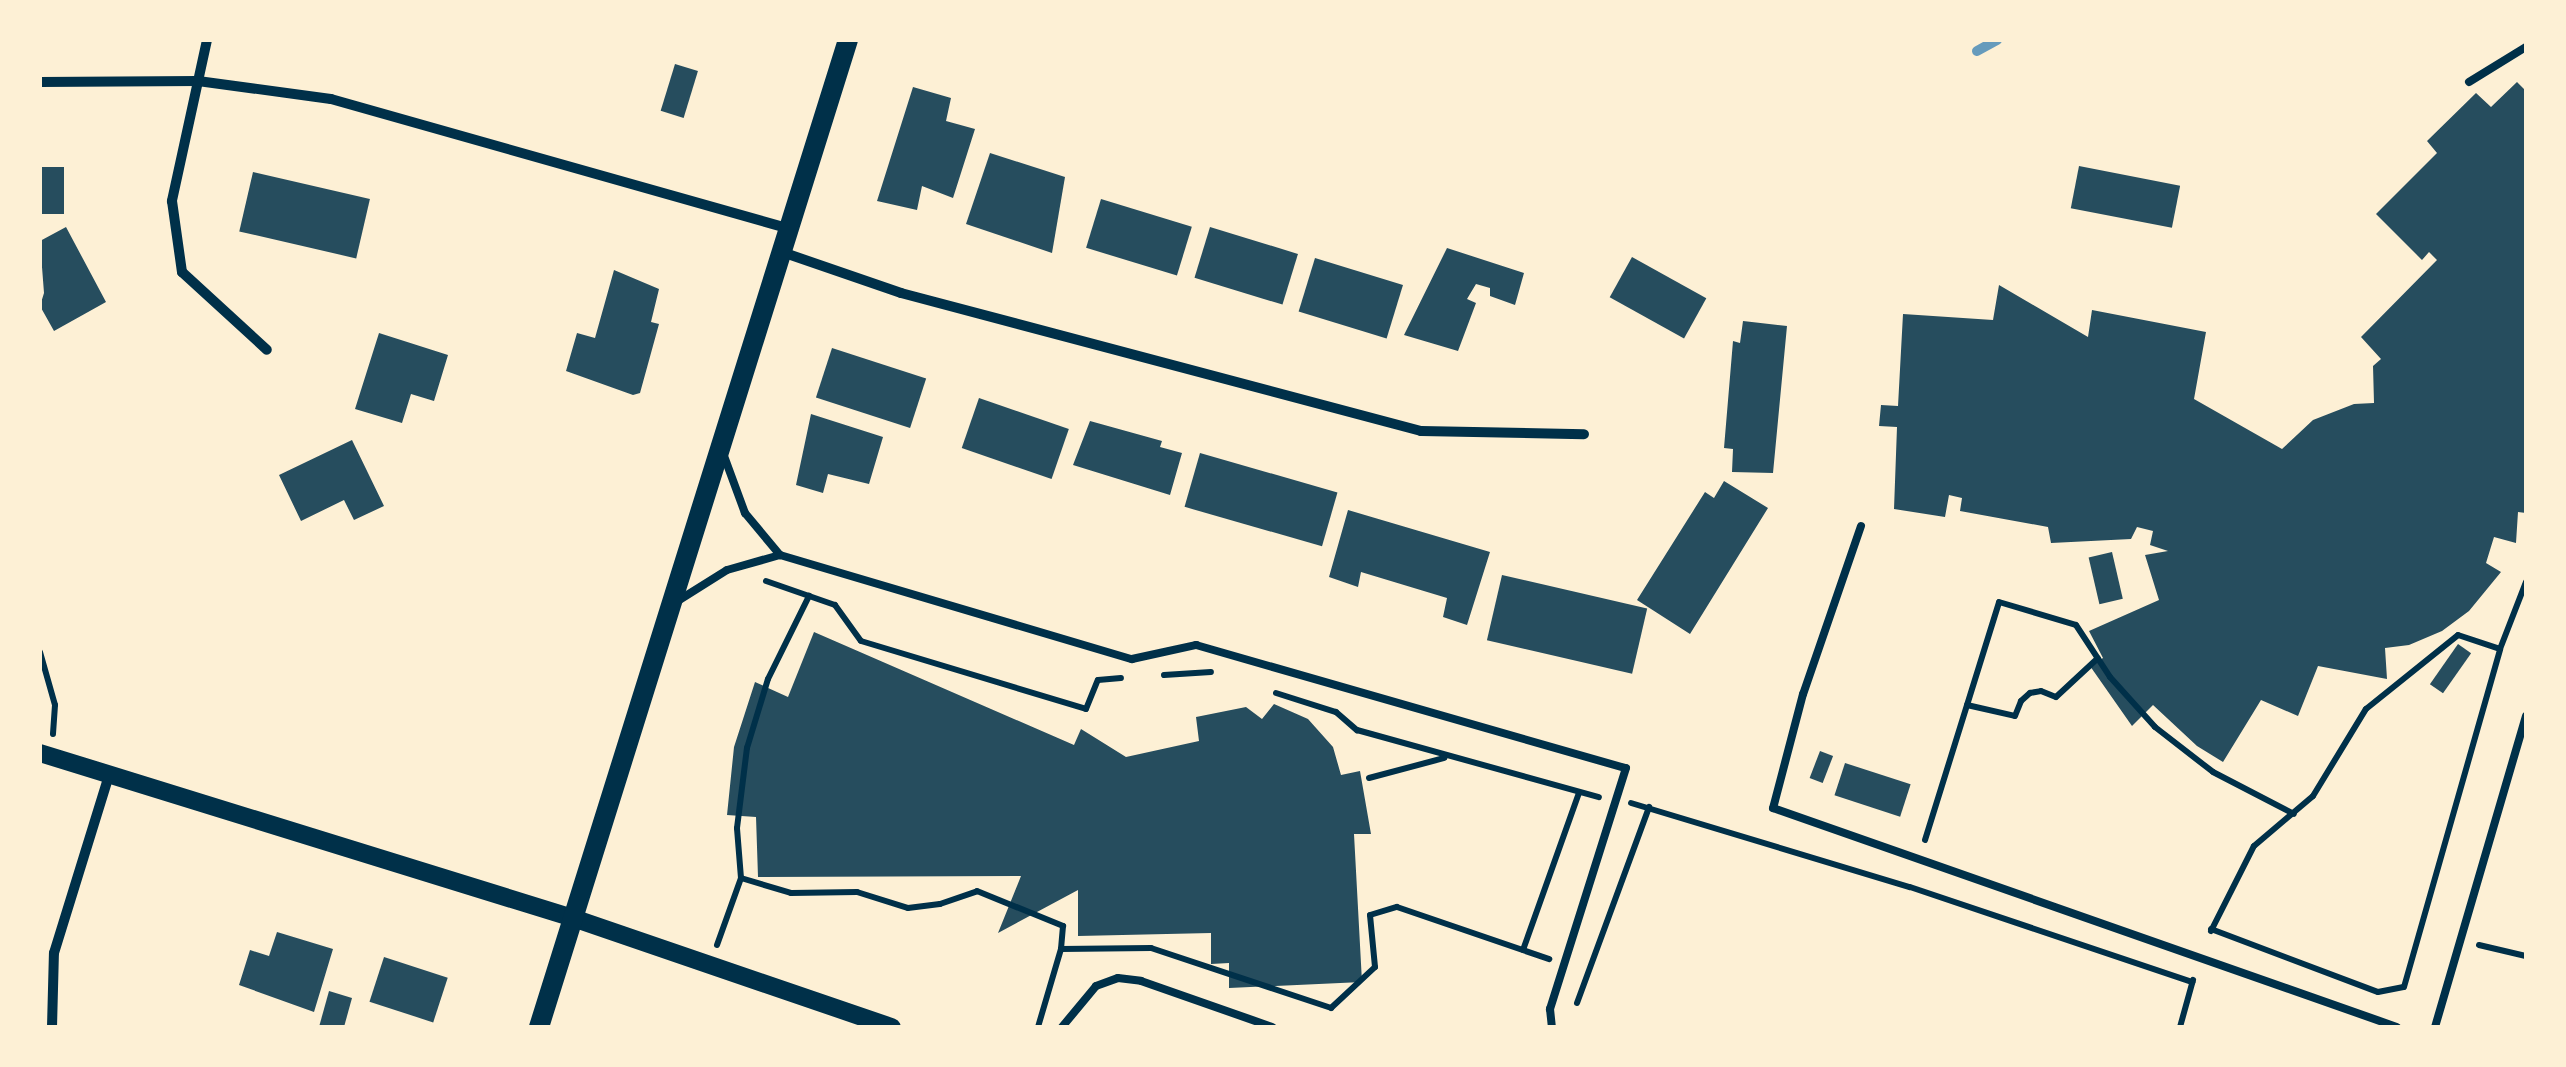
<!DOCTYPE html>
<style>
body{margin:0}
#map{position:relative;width:2566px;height:1067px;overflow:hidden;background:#fdf0d5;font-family:Manrope,sans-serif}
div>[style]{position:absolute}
.stream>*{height:10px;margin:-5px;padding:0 5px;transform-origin:5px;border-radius:5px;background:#669bbc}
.building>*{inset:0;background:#264d5e;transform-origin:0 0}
.path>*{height:6px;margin:-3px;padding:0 3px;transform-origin:3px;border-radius:3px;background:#003049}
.service>*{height:8px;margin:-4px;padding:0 4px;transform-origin:4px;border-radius:4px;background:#003049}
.minor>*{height:10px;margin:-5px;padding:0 5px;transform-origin:5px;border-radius:5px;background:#003049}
.tertiary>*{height:18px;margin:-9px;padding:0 9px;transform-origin:9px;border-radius:9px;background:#003049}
.secondary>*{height:20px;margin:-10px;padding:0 10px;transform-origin:10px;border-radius:10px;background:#003049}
span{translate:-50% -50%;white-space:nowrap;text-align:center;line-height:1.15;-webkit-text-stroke:8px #fdf0d5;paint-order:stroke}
.frame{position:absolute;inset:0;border:42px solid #fdf0d5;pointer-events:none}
</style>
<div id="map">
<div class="stream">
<i style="left:1977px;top:51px;width:23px;rotate:-29deg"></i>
</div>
<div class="building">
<i style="left:675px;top:64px;width:24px;height:49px;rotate:17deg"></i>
<i style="clip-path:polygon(2517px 82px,2526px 91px,2526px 513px,2518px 512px,2516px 543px,2494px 537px,2486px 563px,2501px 572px,2469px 611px,2442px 631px,2409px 645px,2385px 648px,2387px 679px,2318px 666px,2298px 716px,2261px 700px,2223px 762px,2197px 746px,2153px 705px,2132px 726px,2090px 666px,2103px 658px,2089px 631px,2159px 600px,2145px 555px,2168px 551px,2150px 545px,2153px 531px,2137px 527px,2131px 539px,2051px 543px,2048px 527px,1960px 511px,1962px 498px,1949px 495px,1945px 517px,1894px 509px,1897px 427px,1879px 426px,1881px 405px,1898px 406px,1903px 314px,1993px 320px,1999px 285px,2088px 337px,2092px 310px,2206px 332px,2194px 399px,2282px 449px,2313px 420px,2354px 404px,2374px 403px,2373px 366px,2381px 359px,2361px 337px,2437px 260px,2429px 252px,2422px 260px,2376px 214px,2437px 153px,2427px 141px,2476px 93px,2491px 107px)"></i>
<i style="clip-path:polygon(913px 87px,951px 98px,946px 121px,975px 129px,953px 198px,922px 186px,917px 210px,877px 201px)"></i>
<i style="clip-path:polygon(990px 153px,1065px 177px,1052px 253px,966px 224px)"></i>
<i style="left:2079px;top:166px;width:103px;height:43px;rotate:11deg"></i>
<i style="left:40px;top:167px;width:24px;height:47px"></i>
<i style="left:253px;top:172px;width:120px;height:61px;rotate:13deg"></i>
<i style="left:1101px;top:199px;width:95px;height:51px;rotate:17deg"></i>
<i style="clip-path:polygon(66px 227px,106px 302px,54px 331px,40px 306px,44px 293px,40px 241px)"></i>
<i style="left:1210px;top:227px;width:92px;height:53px;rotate:17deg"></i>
<i style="clip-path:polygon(1447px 248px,1524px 273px,1515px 305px,1490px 296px,1490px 288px,1476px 284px,1467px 299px,1476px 303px,1458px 351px,1404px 335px)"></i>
<i style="left:1632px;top:257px;width:85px;height:46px;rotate:29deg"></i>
<i style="left:1315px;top:258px;width:92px;height:56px;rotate:17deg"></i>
<i style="clip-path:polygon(614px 270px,659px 289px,651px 322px,659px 324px,640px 393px,633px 395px,566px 371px,577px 333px,595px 338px)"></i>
<i style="clip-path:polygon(1743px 321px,1787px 326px,1773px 473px,1732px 472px,1733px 449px,1724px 448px,1733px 341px,1740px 343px)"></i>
<i style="clip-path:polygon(379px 333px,448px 355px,434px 401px,411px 394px,402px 423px,355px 409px)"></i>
<i style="left:832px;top:348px;width:99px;height:52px;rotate:18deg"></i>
<i style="left:979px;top:398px;width:95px;height:53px;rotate:19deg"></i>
<i style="clip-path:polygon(811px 414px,883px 437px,869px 484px,828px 474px,823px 493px,796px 485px)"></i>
<i style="clip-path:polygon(1090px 421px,1162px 441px,1160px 447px,1182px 453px,1170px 495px,1073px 465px)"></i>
<i style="clip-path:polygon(352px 440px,384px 506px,354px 520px,344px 500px,301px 521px,279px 475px)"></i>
<i style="left:1200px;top:453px;width:143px;height:56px;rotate:16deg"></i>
<i style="clip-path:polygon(1724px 481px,1768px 508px,1690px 634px,1637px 600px,1705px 492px,1714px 498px)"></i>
<i style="clip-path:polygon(1348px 510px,1490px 552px,1467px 625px,1443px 617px,1447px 598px,1361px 572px,1358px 587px,1329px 577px)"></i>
<i style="left:2112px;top:552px;width:48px;height:24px;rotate:77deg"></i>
<i style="left:1502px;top:575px;width:149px;height:67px;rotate:13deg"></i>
<i style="clip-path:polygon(814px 632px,1074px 745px,1081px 729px,1126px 757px,1199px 741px,1196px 717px,1246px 707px,1262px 719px,1274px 704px,1308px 719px,1333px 747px,1341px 775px,1360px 771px,1371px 834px,1354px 834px,1362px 982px,1229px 988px,1229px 963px,1211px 964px,1211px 933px,1078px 936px,1078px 890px,998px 933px,1021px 876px,758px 877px,756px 817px,727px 815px,734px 747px,755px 682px,788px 697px)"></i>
<i style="left:2458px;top:644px;width:16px;height:49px;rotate:35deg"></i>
<i style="left:1820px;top:751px;width:14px;height:29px;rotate:21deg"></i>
<i style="left:1845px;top:763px;width:69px;height:34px;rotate:18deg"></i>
<i style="clip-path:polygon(277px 932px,333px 949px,314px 1012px,239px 985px,250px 950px,269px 956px)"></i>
<i style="left:384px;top:957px;width:67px;height:47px;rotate:18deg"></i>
<i style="clip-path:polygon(329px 991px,352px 998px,344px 1027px,319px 1027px)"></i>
</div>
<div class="path">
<i style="left:766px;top:581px;width:73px;rotate:19.2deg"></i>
<i style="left:835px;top:605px;width:44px;rotate:54.2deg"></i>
<i style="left:861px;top:641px;width:235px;rotate:16.8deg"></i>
<i style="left:1086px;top:709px;width:31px;rotate:-68deg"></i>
<i style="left:1098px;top:680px;width:23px;rotate:-5deg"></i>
<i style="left:40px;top:652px;width:55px;rotate:74.2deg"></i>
<i style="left:55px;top:705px;width:29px;rotate:94deg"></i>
<i style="left:1164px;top:675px;width:47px;rotate:-3.7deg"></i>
<i style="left:1276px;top:693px;width:63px;rotate:17.6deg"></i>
<i style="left:1336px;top:712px;width:28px;rotate:41deg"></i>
<i style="left:1357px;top:730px;width:251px;rotate:15.5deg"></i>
<i style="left:1967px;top:705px;width:49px;rotate:12.9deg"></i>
<i style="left:2015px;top:716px;width:16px;rotate:-68deg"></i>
<i style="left:2021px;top:701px;width:12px;rotate:-42deg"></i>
<i style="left:2030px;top:693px;width:11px;rotate:-10deg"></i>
<i style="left:2041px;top:691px;width:16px;rotate:22deg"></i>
<i style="left:2056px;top:697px;width:57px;rotate:-42.9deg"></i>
<i style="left:1369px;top:778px;width:78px;rotate:-14.9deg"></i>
<i style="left:1631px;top:803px;width:291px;rotate:16.8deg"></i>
<i style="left:1910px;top:887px;width:298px;rotate:18.6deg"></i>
<i style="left:1925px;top:840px;width:249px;rotate:-72.7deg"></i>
<i style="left:1999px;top:602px;width:80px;rotate:16.6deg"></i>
<i style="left:2076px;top:625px;width:62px;rotate:56.8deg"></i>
<i style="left:2110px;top:677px;width:67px;rotate:48deg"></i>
<i style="left:2155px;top:727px;width:73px;rotate:37.8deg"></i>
<i style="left:2213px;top:772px;width:91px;rotate:27.4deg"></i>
<i style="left:741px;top:878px;width:52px;rotate:16.7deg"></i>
<i style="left:791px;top:893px;width:66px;rotate:-0.9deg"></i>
<i style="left:857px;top:892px;width:53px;rotate:17.4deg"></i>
<i style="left:908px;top:908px;width:32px;rotate:-7deg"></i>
<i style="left:940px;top:904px;width:39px;rotate:-19deg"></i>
<i style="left:977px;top:891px;width:93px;rotate:22.1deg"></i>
<i style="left:1063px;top:926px;width:23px;rotate:95deg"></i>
<i style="left:2211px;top:929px;width:178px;rotate:20.7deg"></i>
<i style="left:2378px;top:992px;width:26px;rotate:-11deg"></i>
<i style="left:2404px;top:987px;width:351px;rotate:-74.1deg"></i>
<i style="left:2500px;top:649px;width:72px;rotate:-68.8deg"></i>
<i style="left:2211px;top:931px;width:95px;rotate:-63.2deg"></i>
<i style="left:2254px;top:846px;width:77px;rotate:-40.3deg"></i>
<i style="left:2313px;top:796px;width:102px;rotate:-58.7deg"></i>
<i style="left:2366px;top:709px;width:118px;rotate:-38.8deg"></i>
<i style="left:2458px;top:635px;width:44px;rotate:18.4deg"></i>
<i style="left:717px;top:945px;width:71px;rotate:-70.3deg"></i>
<i style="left:741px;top:878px;width:50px;rotate:-94.6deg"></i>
<i style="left:737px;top:828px;width:81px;rotate:-82.9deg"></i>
<i style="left:747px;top:748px;width:72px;rotate:-73.1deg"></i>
<i style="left:768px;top:679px;width:93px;rotate:-63.7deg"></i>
<i style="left:2479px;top:945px;width:48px;rotate:13.2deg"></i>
<i style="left:1523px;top:950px;width:167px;rotate:-70.4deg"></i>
<i style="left:1577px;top:1003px;width:209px;rotate:-69.8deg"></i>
<i style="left:1038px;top:1027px;width:81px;rotate:-73.6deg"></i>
<i style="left:1061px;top:949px;width:90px;rotate:-0.6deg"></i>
<i style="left:1151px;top:948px;width:190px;rotate:18.4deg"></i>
<i style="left:1331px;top:1008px;width:60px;rotate:-43deg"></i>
<i style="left:1375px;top:967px;width:52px;rotate:-95.5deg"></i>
<i style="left:1370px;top:915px;width:28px;rotate:-17deg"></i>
<i style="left:1397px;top:907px;width:161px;rotate:18.9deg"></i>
<i style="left:2180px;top:1027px;width:49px;rotate:-74.5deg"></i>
</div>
<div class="service">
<i style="left:2469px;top:82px;width:67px;rotate:-31.6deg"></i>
<i style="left:724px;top:456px;width:61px;rotate:69.8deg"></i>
<i style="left:745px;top:513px;width:55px;rotate:50.2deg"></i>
<i style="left:1861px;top:526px;width:178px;rotate:109deg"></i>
<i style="left:1803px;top:694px;width:118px;rotate:104.7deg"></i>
<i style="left:1773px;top:808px;width:661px;rotate:19.34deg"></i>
<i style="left:676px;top:602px;width:60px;rotate:-32.1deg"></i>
<i style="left:727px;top:570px;width:55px;rotate:-15.8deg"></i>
<i style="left:780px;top:555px;width:367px;rotate:16.5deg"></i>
<i style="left:1132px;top:659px;width:66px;rotate:-12.3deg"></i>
<i style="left:1196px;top:645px;width:447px;rotate:16deg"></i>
<i style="left:1626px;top:768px;width:253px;rotate:107.5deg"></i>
<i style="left:1550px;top:1009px;width:18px;rotate:84deg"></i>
<i style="left:1062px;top:1027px;width:53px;rotate:-50.3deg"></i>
<i style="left:1096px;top:986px;width:23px;rotate:-20deg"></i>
<i style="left:1118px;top:978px;width:23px;rotate:7deg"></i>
<i style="left:1141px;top:981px;width:139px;rotate:19.3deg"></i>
<i style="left:2435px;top:1027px;width:324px;rotate:-73.7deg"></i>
</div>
<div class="minor">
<i style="left:207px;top:40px;width:165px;rotate:102.3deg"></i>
<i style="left:172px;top:201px;width:72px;rotate:82deg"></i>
<i style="left:182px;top:272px;width:115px;rotate:42.5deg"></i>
<i style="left:40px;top:82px;width:158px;rotate:-0.4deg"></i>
<i style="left:198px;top:81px;width:134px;rotate:7.7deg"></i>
<i style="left:331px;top:99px;width:476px;rotate:15.8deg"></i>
<i style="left:782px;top:252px;width:126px;rotate:19deg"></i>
<i style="left:901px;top:293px;width:538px;rotate:14.86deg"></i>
<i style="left:1421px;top:431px;width:163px;rotate:1.1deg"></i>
<i style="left:52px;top:1027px;width:74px;rotate:-88.5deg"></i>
<i style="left:54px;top:953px;width:186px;rotate:-72.8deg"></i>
</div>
<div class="tertiary">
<i style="left:40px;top:753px;width:558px;rotate:17.2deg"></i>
<i style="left:573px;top:918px;width:337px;rotate:18.9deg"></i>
</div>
<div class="secondary">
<i style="left:539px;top:1027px;width:1034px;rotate:-72.62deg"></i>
</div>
<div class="frame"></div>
</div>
